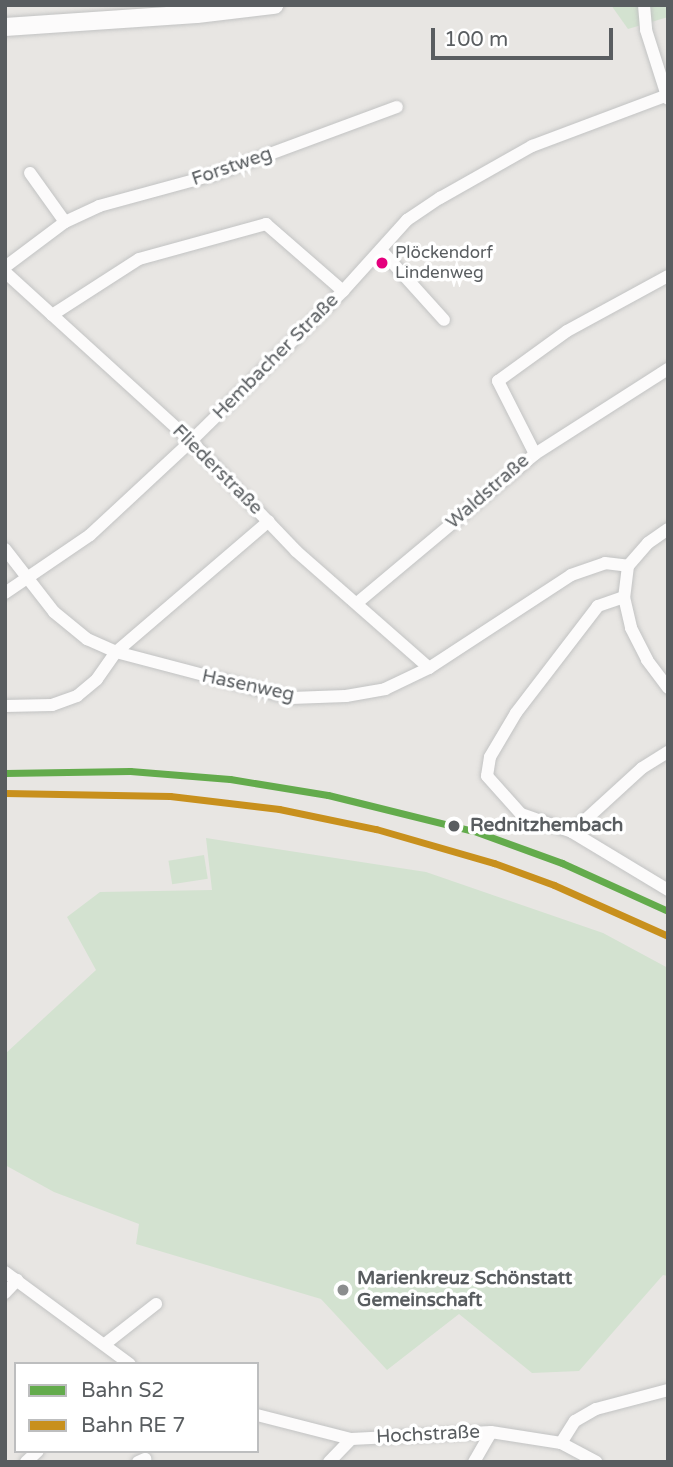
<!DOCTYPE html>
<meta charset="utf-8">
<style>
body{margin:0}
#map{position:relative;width:673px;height:1467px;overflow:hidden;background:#e8e6e3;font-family:"Varela Round",sans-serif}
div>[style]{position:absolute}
.green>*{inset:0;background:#d3e2d0;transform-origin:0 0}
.roads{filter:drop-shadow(0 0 2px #c2c3c3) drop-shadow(0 0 2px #c2c3c3)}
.minor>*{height:12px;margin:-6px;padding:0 6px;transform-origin:6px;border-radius:6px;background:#fcfbfb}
.secondary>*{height:18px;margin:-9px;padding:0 9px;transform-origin:9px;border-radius:9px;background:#fcfbfb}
.rail-1>*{height:7px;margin:-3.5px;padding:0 3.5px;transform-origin:3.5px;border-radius:3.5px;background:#63ab4c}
.rail-2>*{height:7px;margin:-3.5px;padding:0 3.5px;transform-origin:3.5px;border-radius:3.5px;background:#c8901d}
.dots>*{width:19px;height:19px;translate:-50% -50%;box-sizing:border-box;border:4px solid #fff;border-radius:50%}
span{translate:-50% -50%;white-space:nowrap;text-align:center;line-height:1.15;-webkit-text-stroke:7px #fff;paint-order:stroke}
.bus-label{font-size:17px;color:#595d60}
.left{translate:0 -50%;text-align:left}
.street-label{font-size:19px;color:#595d60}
.stop-label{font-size:19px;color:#595d60;font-weight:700}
.poi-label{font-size:19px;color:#595d60;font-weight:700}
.frame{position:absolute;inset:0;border:7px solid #595d60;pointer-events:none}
.legend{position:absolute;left:14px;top:1362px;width:245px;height:91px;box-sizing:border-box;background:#fff;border:2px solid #bdbebf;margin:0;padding:9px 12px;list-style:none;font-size:21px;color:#595d60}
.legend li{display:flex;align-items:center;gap:14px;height:35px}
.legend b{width:35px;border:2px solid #bdbebf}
.scale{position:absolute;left:431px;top:28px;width:182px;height:32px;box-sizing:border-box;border:4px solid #595d60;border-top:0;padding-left:9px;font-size:21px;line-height:24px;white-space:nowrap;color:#595d60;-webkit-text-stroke:5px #fff;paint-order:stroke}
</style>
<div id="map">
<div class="green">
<i style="clip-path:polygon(611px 5px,668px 5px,668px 17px,628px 29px)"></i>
<i style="clip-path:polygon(206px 838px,426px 872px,603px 933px,668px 968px,668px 1276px,663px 1275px,579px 1371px,532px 1373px,459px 1314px,387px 1370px,321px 1299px,136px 1244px,139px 1224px,54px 1192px,5px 1165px,5px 1054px,96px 970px,67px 917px,100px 892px,212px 890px)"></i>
<i style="left:204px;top:855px;width:24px;height:36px;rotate:81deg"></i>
</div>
<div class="roads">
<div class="minor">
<i style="left:644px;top:5px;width:25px;rotate:85deg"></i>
<i style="left:646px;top:30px;width:72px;rotate:72.3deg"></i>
<i style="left:30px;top:173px;width:60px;rotate:54.5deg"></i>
<i style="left:381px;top:250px;width:94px;rotate:48deg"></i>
<i style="left:5px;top:267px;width:75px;rotate:-36.9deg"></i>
<i style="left:65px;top:222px;width:38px;rotate:-25deg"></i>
<i style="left:99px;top:206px;width:118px;rotate:-15.2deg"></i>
<i style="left:213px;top:175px;width:196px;rotate:-20.3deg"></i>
<i style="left:5px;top:272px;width:251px;rotate:42.3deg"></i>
<i style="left:191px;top:441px;width:152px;rotate:46.3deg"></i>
<i style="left:296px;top:551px;width:177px;rotate:41.3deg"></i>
<i style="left:52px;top:315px;width:103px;rotate:-32.8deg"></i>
<i style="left:139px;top:259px;width:132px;rotate:-15.4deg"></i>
<i style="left:266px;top:224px;width:102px;rotate:41deg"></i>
<i style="left:535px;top:454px;width:158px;rotate:-32.6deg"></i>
<i style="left:5px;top:549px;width:80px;rotate:52.1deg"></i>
<i style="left:54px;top:612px;width:43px;rotate:39.3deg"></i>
<i style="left:87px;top:639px;width:32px;rotate:24deg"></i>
<i style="left:116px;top:652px;width:181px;rotate:14.7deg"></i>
<i style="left:291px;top:698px;width:55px;rotate:-2.1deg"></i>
<i style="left:346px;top:696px;width:40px;rotate:-10deg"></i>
<i style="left:385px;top:689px;width:49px;rotate:-25.5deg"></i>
<i style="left:429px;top:668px;width:170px;rotate:-33.2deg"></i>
<i style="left:571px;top:575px;width:36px;rotate:-19deg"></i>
<i style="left:605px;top:563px;width:23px;rotate:7deg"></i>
<i style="left:628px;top:566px;width:31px;rotate:97deg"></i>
<i style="left:624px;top:597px;width:32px;rotate:77deg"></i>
<i style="left:631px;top:628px;width:36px;rotate:63deg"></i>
<i style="left:647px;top:660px;width:35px;rotate:53deg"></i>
<i style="left:628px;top:566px;width:30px;rotate:-49deg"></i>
<i style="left:648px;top:543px;width:24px;rotate:-35deg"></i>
<i style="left:5px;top:593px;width:103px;rotate:-34.3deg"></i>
<i style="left:90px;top:535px;width:138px;rotate:-42.9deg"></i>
<i style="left:191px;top:441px;width:214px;rotate:-44.6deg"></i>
<i style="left:343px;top:291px;width:96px;rotate:-48deg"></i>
<i style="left:407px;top:220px;width:40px;rotate:-34deg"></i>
<i style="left:440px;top:198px;width:106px;rotate:-29.5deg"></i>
<i style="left:532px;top:146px;width:145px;rotate:-20.6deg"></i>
<i style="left:624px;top:597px;width:28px;rotate:161deg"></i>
<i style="left:598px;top:606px;width:135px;rotate:127.5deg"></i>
<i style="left:516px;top:713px;width:51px;rotate:120.6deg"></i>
<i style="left:490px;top:757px;width:19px;rotate:99deg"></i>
<i style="left:487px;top:776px;width:51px;rotate:48.2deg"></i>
<i style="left:521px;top:814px;width:54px;rotate:19.4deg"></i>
<i style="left:572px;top:832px;width:112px;rotate:31.1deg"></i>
<i style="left:357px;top:603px;width:232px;rotate:-39.9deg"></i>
<i style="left:535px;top:454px;width:82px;rotate:-116.9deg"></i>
<i style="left:498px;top:381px;width:85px;rotate:-35.9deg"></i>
<i style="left:567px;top:331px;width:115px;rotate:-28.6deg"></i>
<i style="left:5px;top:706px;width:47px;rotate:-1.2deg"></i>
<i style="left:52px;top:705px;width:27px;rotate:-20deg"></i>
<i style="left:77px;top:696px;width:26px;rotate:-40deg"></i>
<i style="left:97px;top:679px;width:33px;rotate:-55deg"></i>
<i style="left:116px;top:652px;width:201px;rotate:-40.6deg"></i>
<i style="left:572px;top:832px;width:95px;rotate:-42.4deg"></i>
<i style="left:642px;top:768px;width:31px;rotate:-32deg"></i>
<i style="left:5px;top:1272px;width:155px;rotate:36.4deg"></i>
<i style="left:5px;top:1293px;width:18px;rotate:-47deg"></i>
<i style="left:105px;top:1344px;width:65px;rotate:-38.1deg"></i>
<i style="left:257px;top:1415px;width:97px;rotate:14.3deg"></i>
<i style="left:351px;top:1439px;width:140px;rotate:-2.9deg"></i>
<i style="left:491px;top:1432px;width:71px;rotate:8.9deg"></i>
<i style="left:561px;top:1443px;width:40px;rotate:28deg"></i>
<i style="left:561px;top:1443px;width:26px;rotate:-58deg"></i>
<i style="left:575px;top:1421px;width:24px;rotate:-30deg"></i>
<i style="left:596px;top:1409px;width:74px;rotate:-14.8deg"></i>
<i style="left:26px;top:1462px;width:16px;rotate:-43deg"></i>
<i style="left:138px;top:1462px;width:8px;rotate:-23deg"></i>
<i style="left:329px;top:1462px;width:32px;rotate:-46deg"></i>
<i style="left:474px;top:1462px;width:34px;rotate:-60deg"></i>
</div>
<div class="secondary">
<i style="left:5px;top:27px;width:192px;rotate:-3.9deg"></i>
<i style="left:197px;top:14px;width:78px;rotate:-6.7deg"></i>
</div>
</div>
<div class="rail-1">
<i style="left:5px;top:773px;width:125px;rotate:-0.9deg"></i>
<i style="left:130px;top:771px;width:100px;rotate:4.6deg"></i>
<i style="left:230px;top:779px;width:99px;rotate:9.3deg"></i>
<i style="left:328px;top:795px;width:150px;rotate:13.9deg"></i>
<i style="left:474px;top:831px;width:94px;rotate:20deg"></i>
<i style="left:562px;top:863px;width:116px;rotate:24.4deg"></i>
</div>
<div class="rail-2">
<i style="left:5px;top:793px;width:165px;rotate:1deg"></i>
<i style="left:170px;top:796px;width:110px;rotate:6.8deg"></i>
<i style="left:279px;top:809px;width:99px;rotate:11.7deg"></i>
<i style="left:376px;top:829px;width:123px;rotate:16.1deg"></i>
<i style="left:494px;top:863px;width:64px;rotate:20.1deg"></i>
<i style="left:554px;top:885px;width:125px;rotate:24.1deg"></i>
</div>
<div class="dots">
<i style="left:382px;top:263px;background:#e5007d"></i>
<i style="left:454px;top:826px;background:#595d60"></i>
<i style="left:343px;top:1290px;background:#8b8d8e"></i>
</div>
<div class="bus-label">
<span class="left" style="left:395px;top:263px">Plöckendorf<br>Lindenweg</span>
</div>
<div class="street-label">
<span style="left:232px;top:167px;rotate:-19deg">Forstweg</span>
<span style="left:276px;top:357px;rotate:-45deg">Hembacher Straße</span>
<span style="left:217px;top:470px;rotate:45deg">Fliederstraße</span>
<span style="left:488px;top:492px;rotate:-41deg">Waldstraße</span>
<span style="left:248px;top:686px;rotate:12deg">Hasenweg</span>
<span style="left:428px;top:1435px;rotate:-3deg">Hochstraße</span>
</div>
<div class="stop-label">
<span class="left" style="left:470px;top:826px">Rednitzhembach</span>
</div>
<div class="poi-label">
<span class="left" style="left:357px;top:1290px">Marienkreuz Schönstatt<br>Gemeinschaft</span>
</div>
<div class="frame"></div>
<ul class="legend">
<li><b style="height:9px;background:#63ab4c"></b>Bahn S2</li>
<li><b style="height:9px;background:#c8901d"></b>Bahn RE 7</li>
</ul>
<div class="scale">100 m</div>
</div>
